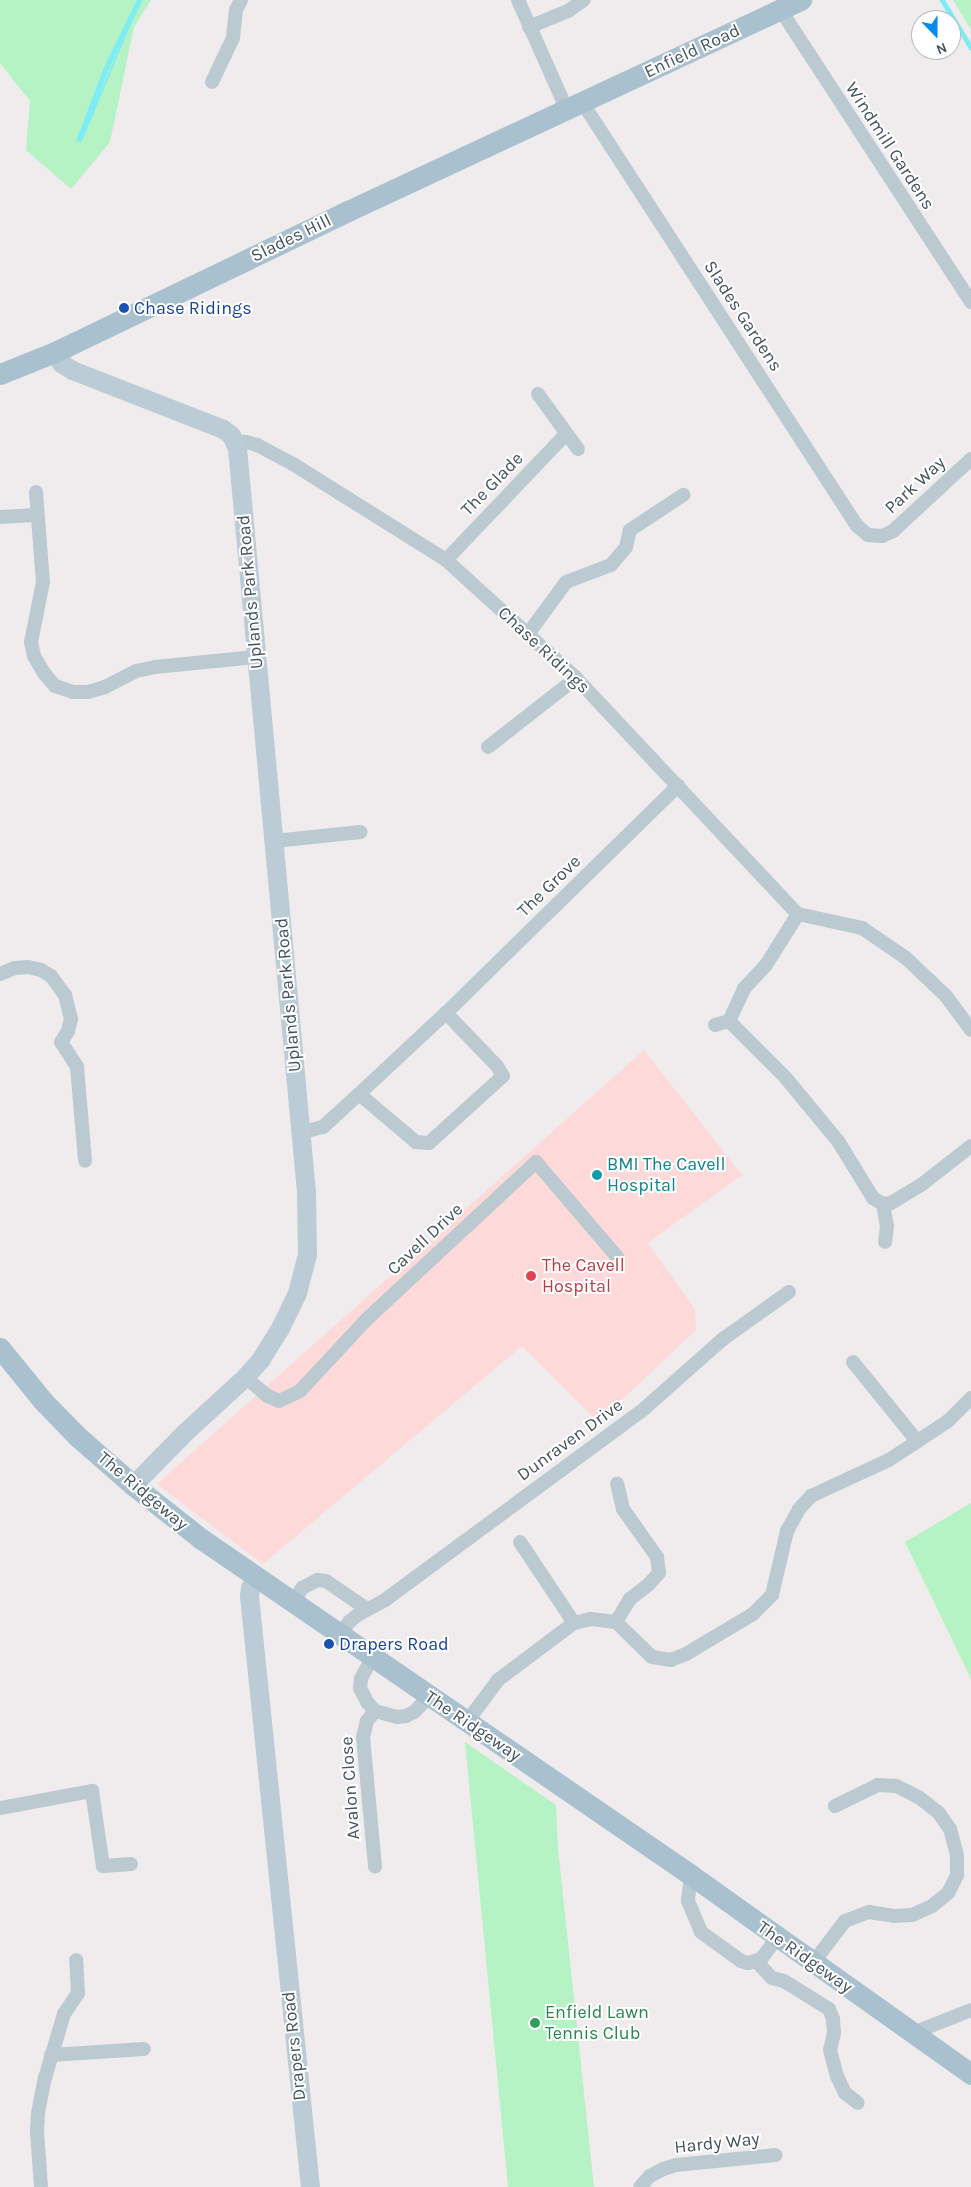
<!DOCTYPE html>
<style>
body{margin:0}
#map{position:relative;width:971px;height:2187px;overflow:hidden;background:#f0eced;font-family:Karla,sans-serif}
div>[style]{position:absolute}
.medical>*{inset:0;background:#fdd9da}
.green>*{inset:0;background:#b5f3c5}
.water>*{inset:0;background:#7decf5}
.stream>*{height:5px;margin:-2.5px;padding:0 2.5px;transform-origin:2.5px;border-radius:2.5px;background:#7decf5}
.street>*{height:14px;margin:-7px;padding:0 7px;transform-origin:7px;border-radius:7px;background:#bbcad1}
.secondary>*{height:19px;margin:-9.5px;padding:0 9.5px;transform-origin:9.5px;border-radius:9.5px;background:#bbccd6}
.primary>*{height:21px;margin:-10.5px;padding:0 10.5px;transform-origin:10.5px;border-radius:10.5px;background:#a9c1cf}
.dots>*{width:14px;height:14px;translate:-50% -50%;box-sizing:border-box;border:2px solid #fff;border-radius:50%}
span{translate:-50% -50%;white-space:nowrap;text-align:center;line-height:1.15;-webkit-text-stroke:4px #fff;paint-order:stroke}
.street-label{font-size:18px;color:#43535c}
.transit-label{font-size:18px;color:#164399}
.left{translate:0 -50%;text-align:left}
.culture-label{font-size:18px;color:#0d838f}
.health-label{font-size:18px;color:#be3a42}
.leisure-label{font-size:18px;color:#27864d}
.north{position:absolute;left:911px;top:10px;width:50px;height:50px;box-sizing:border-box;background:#fff;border:1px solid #b4babe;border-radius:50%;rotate:158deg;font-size:14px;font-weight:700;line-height:20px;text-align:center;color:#43535c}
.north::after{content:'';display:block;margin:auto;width:18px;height:22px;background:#068bf0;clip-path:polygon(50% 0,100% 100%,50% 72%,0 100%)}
</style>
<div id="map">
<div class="medical">
<i style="clip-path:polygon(644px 1050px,742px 1175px,648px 1243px,695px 1309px,696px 1330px,623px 1399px,594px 1418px,522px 1346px,263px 1564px,157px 1484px)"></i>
</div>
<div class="green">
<i style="clip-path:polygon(0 0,151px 0,134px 27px,110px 142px,71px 189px,26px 150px,30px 101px,0 63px)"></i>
<i style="clip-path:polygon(953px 0,971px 0,971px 30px)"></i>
<i style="clip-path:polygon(971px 1503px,971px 1679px,905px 1542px)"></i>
<i style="clip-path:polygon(465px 1742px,556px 1805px,558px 1848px,594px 2187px,508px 2187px)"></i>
</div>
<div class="water">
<i style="clip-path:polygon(140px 0,141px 0,83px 139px,81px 137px)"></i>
</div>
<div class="stream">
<i style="left:942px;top:0;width:56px;rotate:58.9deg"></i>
<i style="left:79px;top:139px;width:74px;rotate:-69.4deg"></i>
<i style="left:105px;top:70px;width:78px;rotate:-64.1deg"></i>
</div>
<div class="street">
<i style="left:518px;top:0;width:120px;rotate:66deg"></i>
<i style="left:780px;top:9px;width:350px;rotate:56.9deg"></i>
<i style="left:529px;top:27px;width:42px;rotate:-22.3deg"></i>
<i style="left:568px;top:11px;width:19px;rotate:-35deg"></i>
<i style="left:212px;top:82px;width:49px;rotate:-64.5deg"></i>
<i style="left:233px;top:38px;width:28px;rotate:-84deg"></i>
<i style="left:236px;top:10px;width:11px;rotate:-63deg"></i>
<i style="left:582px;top:102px;width:505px;rotate:57.03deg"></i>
<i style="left:857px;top:526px;width:14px;rotate:39deg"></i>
<i style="left:868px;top:535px;width:14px;rotate:4deg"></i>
<i style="left:882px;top:536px;width:12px;rotate:-24deg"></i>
<i style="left:893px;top:531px;width:106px;rotate:-42.7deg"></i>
<i style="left:538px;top:394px;width:68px;rotate:54deg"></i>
<i style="left:235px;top:442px;width:11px"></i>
<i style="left:246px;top:442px;width:11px;rotate:15deg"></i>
<i style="left:257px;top:445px;width:41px;rotate:27.8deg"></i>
<i style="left:293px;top:464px;width:181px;rotate:32.1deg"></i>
<i style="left:446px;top:560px;width:176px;rotate:42.2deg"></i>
<i style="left:576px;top:678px;width:324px;rotate:46.8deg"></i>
<i style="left:798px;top:914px;width:66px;rotate:12.3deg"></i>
<i style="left:862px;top:928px;width:53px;rotate:34.3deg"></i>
<i style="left:906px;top:958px;width:55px;rotate:43.5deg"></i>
<i style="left:946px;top:996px;width:42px;rotate:53.7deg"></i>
<i style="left:36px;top:492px;width:90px;rotate:85.6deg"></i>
<i style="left:43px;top:582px;width:61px;rotate:101.3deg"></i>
<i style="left:31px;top:642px;width:14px;rotate:78deg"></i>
<i style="left:34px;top:656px;width:20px;rotate:60deg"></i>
<i style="left:44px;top:673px;width:17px;rotate:50deg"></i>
<i style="left:55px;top:686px;width:19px;rotate:18deg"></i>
<i style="left:73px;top:692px;width:15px"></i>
<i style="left:88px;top:692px;width:18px;rotate:-16deg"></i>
<i style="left:105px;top:687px;width:35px;rotate:-27deg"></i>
<i style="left:136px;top:671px;width:19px;rotate:-12deg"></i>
<i style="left:155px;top:667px;width:101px;rotate:-5.7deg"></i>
<i style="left:0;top:517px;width:37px;rotate:-3deg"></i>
<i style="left:446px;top:560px;width:174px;rotate:-46.4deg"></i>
<i style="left:528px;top:634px;width:64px;rotate:-53.8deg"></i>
<i style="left:566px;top:582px;width:48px;rotate:-20.7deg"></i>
<i style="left:611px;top:565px;width:23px;rotate:-50deg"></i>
<i style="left:626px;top:547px;width:17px;rotate:-77deg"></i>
<i style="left:630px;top:530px;width:64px;rotate:-33.4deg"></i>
<i style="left:488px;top:747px;width:112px;rotate:-38.1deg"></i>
<i style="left:274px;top:841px;width:87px;rotate:-5.9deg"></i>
<i style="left:798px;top:914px;width:60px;rotate:122.1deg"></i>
<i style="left:766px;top:965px;width:33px;rotate:133deg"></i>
<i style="left:744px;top:989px;width:35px;rotate:115deg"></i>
<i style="left:729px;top:1021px;width:79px;rotate:45deg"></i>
<i style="left:785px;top:1077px;width:83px;rotate:50.4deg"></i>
<i style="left:838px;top:1141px;width:67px;rotate:58.4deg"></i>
<i style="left:873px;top:1198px;width:12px;rotate:31deg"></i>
<i style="left:883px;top:1204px;width:8px;rotate:-7deg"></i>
<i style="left:891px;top:1203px;width:35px;rotate:-31deg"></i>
<i style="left:921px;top:1185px;width:63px;rotate:-38deg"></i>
<i style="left:0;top:974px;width:16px;rotate:-22deg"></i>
<i style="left:15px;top:968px;width:13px;rotate:-4deg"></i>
<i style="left:28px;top:967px;width:13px;rotate:13deg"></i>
<i style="left:41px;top:970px;width:12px;rotate:31deg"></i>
<i style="left:51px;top:976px;width:24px;rotate:54deg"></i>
<i style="left:65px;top:995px;width:25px;rotate:76deg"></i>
<i style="left:71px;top:1019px;width:12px;rotate:104deg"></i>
<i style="left:68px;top:1031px;width:13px;rotate:122deg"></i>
<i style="left:61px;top:1042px;width:30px;rotate:57deg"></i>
<i style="left:77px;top:1067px;width:94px;rotate:85.1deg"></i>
<i style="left:715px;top:1025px;width:15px;rotate:-16deg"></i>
<i style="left:359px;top:1094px;width:75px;rotate:40.1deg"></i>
<i style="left:416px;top:1142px;width:13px;rotate:4deg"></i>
<i style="left:429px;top:1143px;width:100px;rotate:-42.2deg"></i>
<i style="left:503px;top:1076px;width:12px;rotate:-121deg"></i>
<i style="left:497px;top:1066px;width:74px;rotate:-133.9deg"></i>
<i style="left:300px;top:1133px;width:24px;rotate:-15deg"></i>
<i style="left:323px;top:1127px;width:49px;rotate:-42.5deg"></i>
<i style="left:359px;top:1094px;width:119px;rotate:-43deg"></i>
<i style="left:446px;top:1013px;width:325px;rotate:-44.4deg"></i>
<i style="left:883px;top:1204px;width:22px;rotate:80deg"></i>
<i style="left:887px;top:1226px;width:16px;rotate:97deg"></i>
<i style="left:853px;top:1362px;width:102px;rotate:51deg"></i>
<i style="left:245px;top:1377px;width:30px;rotate:40deg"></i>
<i style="left:268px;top:1396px;width:12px;rotate:24deg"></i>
<i style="left:279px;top:1401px;width:23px;rotate:-25deg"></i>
<i style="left:300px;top:1391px;width:98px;rotate:-47.1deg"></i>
<i style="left:367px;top:1319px;width:231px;rotate:-42.9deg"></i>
<i style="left:536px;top:1162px;width:126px;rotate:49.5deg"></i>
<i style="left:520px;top:1542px;width:97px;rotate:56.3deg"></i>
<i style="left:292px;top:1603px;width:18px;rotate:-56deg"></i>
<i style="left:302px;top:1588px;width:18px;rotate:-27deg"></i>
<i style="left:318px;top:1580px;width:8px;rotate:7deg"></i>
<i style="left:326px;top:1581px;width:50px;rotate:34.3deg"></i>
<i style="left:616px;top:1622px;width:27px;rotate:-59deg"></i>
<i style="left:630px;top:1599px;width:24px;rotate:-38deg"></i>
<i style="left:649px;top:1584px;width:15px;rotate:-48deg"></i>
<i style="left:659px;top:1573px;width:16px;rotate:-97deg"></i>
<i style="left:657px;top:1557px;width:59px;rotate:-125.3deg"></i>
<i style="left:623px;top:1509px;width:26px;rotate:-103deg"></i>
<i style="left:340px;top:1635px;width:16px;rotate:-55deg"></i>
<i style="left:349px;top:1622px;width:13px;rotate:-39deg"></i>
<i style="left:359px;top:1614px;width:30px;rotate:-28deg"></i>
<i style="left:385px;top:1600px;width:323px;rotate:-36.4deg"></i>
<i style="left:645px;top:1408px;width:104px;rotate:-41.5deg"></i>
<i style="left:723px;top:1339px;width:81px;rotate:-35.5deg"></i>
<i style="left:372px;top:1658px;width:24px;rotate:118deg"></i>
<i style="left:361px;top:1679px;width:9px;rotate:96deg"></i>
<i style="left:360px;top:1688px;width:16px;rotate:63deg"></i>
<i style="left:367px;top:1702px;width:12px;rotate:48deg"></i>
<i style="left:375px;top:1711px;width:23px;rotate:15deg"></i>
<i style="left:397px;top:1717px;width:9px;rotate:-6deg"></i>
<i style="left:406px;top:1716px;width:9px;rotate:-27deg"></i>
<i style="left:414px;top:1712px;width:21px;rotate:-45deg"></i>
<i style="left:375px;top:1711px;width:13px;rotate:129deg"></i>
<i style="left:367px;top:1721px;width:16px;rotate:104deg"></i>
<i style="left:363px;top:1737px;width:130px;rotate:84.7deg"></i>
<i style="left:466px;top:1723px;width:54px;rotate:-53.3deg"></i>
<i style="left:498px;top:1680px;width:95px;rotate:-36.9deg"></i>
<i style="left:574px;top:1623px;width:17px;rotate:-13deg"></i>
<i style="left:591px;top:1619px;width:25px;rotate:7deg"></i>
<i style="left:616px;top:1622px;width:50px;rotate:44.2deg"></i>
<i style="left:652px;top:1657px;width:19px;rotate:9deg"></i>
<i style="left:671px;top:1660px;width:16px;rotate:-22deg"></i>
<i style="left:686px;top:1654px;width:78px;rotate:-30.8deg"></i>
<i style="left:753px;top:1614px;width:27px;rotate:-45deg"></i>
<i style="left:772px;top:1595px;width:66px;rotate:-76.8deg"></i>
<i style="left:787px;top:1531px;width:25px;rotate:-61deg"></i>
<i style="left:799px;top:1509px;width:18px;rotate:-47deg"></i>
<i style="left:811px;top:1496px;width:86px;rotate:-24.8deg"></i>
<i style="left:889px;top:1460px;width:71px;rotate:-33.5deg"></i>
<i style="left:948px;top:1421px;width:33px;rotate:-45deg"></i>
<i style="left:0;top:1808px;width:94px;rotate:-10.5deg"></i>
<i style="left:92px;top:1791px;width:76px;rotate:81.7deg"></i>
<i style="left:103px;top:1866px;width:28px;rotate:-4deg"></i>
<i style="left:691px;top:1875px;width:26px;rotate:97deg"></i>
<i style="left:688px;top:1901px;width:34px;rotate:67deg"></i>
<i style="left:701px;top:1932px;width:49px;rotate:35.9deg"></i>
<i style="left:741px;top:1961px;width:7px;rotate:16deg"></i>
<i style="left:748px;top:1963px;width:14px;rotate:-17deg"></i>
<i style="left:761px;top:1959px;width:26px;rotate:-53deg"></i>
<i style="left:756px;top:1961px;width:23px;rotate:47deg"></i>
<i style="left:772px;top:1978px;width:12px;rotate:14deg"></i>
<i style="left:784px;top:1981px;width:53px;rotate:31.9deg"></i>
<i style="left:829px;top:2009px;width:11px;rotate:68deg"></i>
<i style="left:833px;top:2019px;width:14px;rotate:86deg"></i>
<i style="left:834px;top:2033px;width:17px;rotate:103deg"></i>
<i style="left:830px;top:2050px;width:27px;rotate:75deg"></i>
<i style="left:837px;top:2076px;width:19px;rotate:65deg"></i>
<i style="left:845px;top:2093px;width:16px;rotate:38deg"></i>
<i style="left:813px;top:1963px;width:53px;rotate:-52.7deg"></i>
<i style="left:845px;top:1921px;width:26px;rotate:-21deg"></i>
<i style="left:869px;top:1912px;width:25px;rotate:9deg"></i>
<i style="left:894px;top:1916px;width:18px;rotate:-3deg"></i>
<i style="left:912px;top:1915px;width:22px;rotate:-24deg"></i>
<i style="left:932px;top:1906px;width:21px;rotate:-39deg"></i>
<i style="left:948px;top:1893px;width:20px;rotate:-63deg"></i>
<i style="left:957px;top:1875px;width:20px;rotate:-90deg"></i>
<i style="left:957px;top:1855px;width:27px;rotate:-105deg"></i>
<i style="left:950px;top:1829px;width:19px;rotate:-125deg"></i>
<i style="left:939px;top:1813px;width:24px;rotate:-142deg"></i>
<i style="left:920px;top:1798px;width:27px;rotate:-153deg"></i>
<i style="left:896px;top:1786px;width:18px;rotate:-177deg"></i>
<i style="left:878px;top:1785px;width:48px;rotate:154deg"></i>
<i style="left:913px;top:2033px;width:62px;rotate:-21.6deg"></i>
<i style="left:51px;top:2055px;width:93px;rotate:-3.7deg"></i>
<i style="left:41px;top:2187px;width:56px;rotate:-94.1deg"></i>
<i style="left:37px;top:2131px;width:18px;rotate:-87deg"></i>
<i style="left:38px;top:2113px;width:36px;rotate:-79deg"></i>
<i style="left:45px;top:2078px;width:67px;rotate:-73.5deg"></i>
<i style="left:64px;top:2014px;width:25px;rotate:-56deg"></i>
<i style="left:78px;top:1993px;width:33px;rotate:-93deg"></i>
<i style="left:640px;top:2187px;width:15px;rotate:-48deg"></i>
<i style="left:650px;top:2176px;width:15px;rotate:-28deg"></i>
<i style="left:663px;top:2169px;width:14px;rotate:-17deg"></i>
<i style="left:676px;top:2165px;width:100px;rotate:-5.7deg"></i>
</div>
<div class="secondary">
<i style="left:55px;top:352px;width:13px;rotate:61deg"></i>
<i style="left:61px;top:363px;width:13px;rotate:32deg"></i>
<i style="left:72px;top:370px;width:162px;rotate:21.3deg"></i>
<i style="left:223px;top:429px;width:10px;rotate:37deg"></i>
<i style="left:231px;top:435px;width:14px;rotate:65deg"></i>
<i style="left:237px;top:448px;width:747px;rotate:84.7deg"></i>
<i style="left:306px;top:1192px;width:62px;rotate:89.1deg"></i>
<i style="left:307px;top:1254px;width:40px;rotate:104.4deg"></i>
<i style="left:297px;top:1293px;width:39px;rotate:116deg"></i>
<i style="left:280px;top:1328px;width:36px;rotate:122deg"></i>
<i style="left:261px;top:1359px;width:24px;rotate:132deg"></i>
<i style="left:245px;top:1377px;width:81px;rotate:137.5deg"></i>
<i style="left:185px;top:1432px;width:74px;rotate:134.5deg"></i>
<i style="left:255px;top:1578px;width:11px;rotate:117deg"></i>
<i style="left:250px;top:1588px;width:8px;rotate:97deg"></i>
<i style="left:249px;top:1596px;width:594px;rotate:84.11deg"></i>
</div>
<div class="primary">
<i style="left:0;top:374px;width:59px;rotate:-21.8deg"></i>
<i style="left:55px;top:352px;width:325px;rotate:-25.7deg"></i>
<i style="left:348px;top:211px;width:500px;rotate:-25deg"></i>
<i style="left:0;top:1348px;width:68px;rotate:50.9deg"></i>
<i style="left:43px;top:1401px;width:49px;rotate:45.8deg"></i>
<i style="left:77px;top:1436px;width:74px;rotate:41.2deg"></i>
<i style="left:133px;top:1485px;width:85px;rotate:38.3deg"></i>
<i style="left:200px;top:1538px;width:596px;rotate:34.46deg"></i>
<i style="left:691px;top:1875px;width:344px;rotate:35.4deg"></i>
</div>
<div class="dots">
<i style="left:124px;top:308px;background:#1a4fb4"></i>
<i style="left:597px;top:1175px;background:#0f9aa8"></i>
<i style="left:531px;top:1276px;background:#e0444e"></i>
<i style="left:329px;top:1644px;background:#1a4fb4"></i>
<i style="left:535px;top:2023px;background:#2e9e5b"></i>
</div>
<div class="street-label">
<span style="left:692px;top:51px;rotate:-25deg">Enfield Road</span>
<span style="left:890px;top:146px;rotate:57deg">Windmill Gardens</span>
<span style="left:291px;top:238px;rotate:-26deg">Slades Hill</span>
<span style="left:743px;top:316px;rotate:57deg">Slades Gardens</span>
<span style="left:492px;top:484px;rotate:-46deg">The Glade</span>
<span style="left:915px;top:485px;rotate:-43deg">Park Way</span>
<span style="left:250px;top:592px;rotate:-95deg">Uplands Park Road</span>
<span style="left:544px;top:650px;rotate:43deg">Chase Ridings</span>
<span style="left:549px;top:886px;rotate:-44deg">The Grove</span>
<span style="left:288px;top:995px;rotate:-95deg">Uplands Park Road</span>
<span style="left:425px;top:1239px;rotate:-43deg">Cavell Drive</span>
<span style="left:570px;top:1440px;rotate:-36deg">Dunraven Drive</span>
<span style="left:143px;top:1491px;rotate:40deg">The Ridgeway</span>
<span style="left:473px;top:1726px;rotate:34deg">The Ridgeway</span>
<span style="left:350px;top:1788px;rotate:-94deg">Avalon Close</span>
<span style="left:805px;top:1957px;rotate:35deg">The Ridgeway</span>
<span style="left:294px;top:2046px;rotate:-96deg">Drapers Road</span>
<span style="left:717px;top:2143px;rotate:-6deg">Hardy Way</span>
</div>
<div class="transit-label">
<span class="left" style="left:134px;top:308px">Chase Ridings</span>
<span class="left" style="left:339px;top:1644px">Drapers Road</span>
</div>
<div class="culture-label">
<span class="left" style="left:607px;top:1175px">BMI The Cavell<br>Hospital</span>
</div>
<div class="health-label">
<span class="left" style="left:542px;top:1276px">The Cavell<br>Hospital</span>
</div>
<div class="leisure-label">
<span class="left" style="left:545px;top:2023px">Enfield Lawn<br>Tennis Club</span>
</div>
<div class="north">N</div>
</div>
